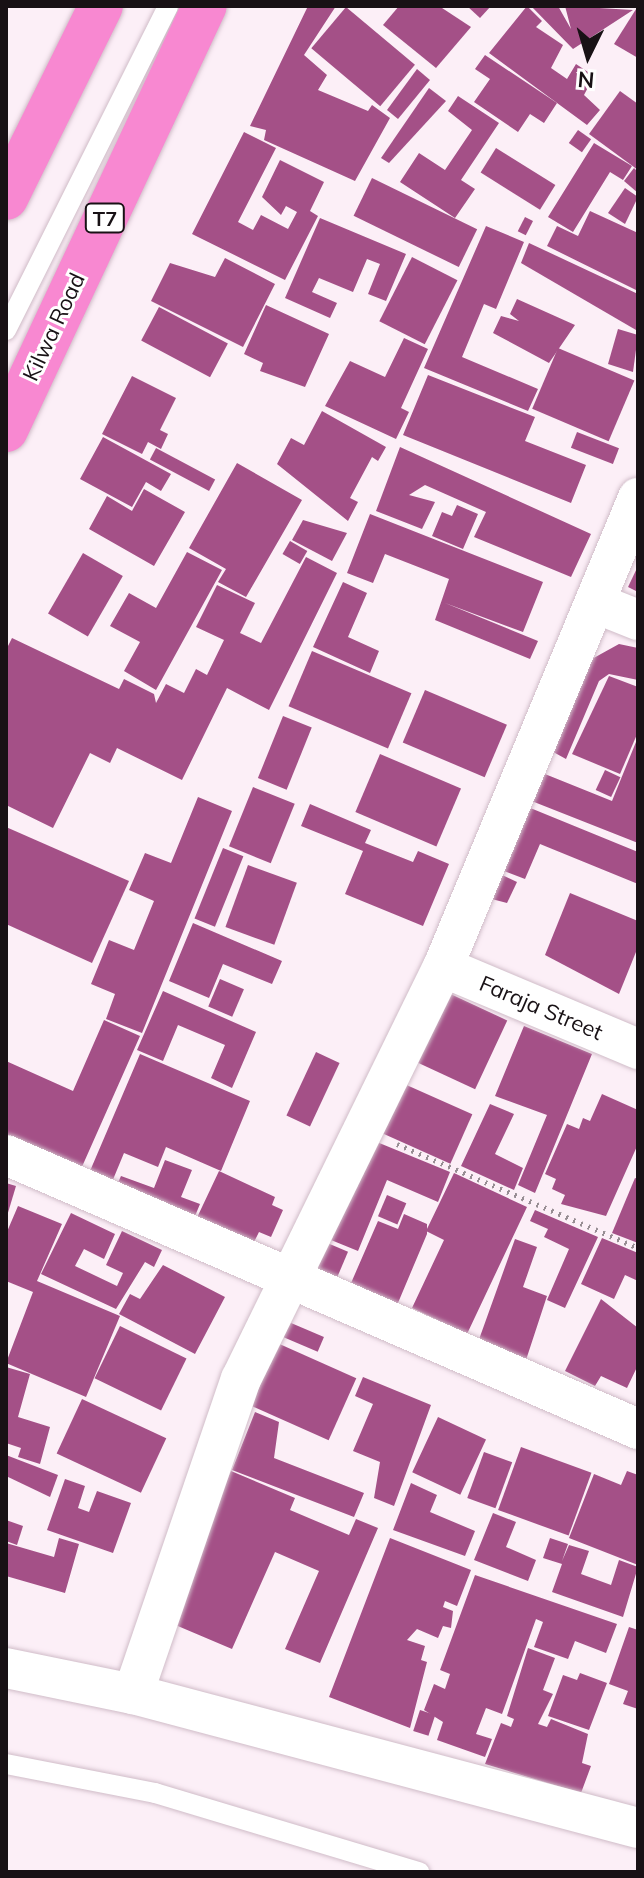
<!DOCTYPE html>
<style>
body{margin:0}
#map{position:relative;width:644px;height:1878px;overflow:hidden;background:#fceff7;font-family:Mulish,sans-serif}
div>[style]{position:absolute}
.building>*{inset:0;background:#a45087;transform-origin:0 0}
.path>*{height:5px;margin-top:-2.5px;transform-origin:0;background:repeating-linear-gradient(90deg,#978d93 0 2px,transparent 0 8px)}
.roads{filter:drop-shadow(0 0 2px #d0bcc8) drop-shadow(0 0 2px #d0bcc8)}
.lane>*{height:20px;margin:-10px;padding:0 10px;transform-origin:10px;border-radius:10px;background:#fff}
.street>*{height:40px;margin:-20px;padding:0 20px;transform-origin:20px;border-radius:20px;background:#fff}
.highway>*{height:44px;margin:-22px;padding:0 22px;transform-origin:22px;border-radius:22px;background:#f888d1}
span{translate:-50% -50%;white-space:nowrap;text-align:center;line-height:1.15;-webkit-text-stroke:6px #fff;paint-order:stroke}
.shield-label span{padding:2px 6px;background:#fff;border:2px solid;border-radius:6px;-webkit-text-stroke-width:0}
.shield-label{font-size:20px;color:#181115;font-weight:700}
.street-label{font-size:22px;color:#181115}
.frame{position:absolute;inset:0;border:8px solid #181115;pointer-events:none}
.north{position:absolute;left:548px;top:16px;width:80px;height:80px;-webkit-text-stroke:6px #fff;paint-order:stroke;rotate:185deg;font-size:22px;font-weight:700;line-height:32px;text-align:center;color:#181115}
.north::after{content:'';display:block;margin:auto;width:28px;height:36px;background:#181115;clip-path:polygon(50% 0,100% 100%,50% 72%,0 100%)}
</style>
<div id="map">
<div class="building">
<i style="clip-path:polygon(308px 6px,336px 6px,304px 55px,327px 75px,318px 90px,368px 111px,372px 105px,390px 118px,355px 181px,264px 140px,266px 130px,250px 126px)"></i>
<i style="clip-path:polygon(399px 6px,439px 6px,471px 27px,436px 68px,383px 25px)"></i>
<i style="clip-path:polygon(467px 6px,491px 6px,480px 18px)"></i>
<i style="clip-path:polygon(527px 6px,542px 21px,536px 27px,563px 45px,551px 68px,567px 79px,576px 64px,594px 76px,584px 95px,600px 110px,587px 125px,489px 53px)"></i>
<i style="clip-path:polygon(531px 6px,558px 6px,571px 29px,565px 6px,633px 10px,573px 49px)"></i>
<i style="clip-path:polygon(638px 6px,638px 58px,614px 44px)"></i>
<i style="left:346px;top:7px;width:90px;height:54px;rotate:40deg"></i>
<i style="clip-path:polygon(485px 55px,557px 103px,544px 123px,530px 114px,518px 132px,474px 102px,490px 79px,475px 69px)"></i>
<i style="clip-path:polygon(417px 69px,430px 80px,398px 119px,387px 110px)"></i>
<i style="clip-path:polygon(429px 88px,446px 101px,389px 163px,381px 158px)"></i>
<i style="clip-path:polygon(620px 91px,638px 104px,638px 170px,589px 134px)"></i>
<i style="clip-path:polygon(458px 96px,499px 123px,461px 180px,475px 189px,455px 218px,400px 182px,419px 153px,445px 170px,472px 130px,448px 111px)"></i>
<i style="left:578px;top:130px;width:16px;height:16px;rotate:35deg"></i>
<i style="clip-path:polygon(244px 132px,276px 148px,238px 222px,253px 230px,261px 215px,288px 229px,297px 212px,286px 206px,281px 215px,262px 197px,280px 160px,324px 182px,310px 211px,318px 216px,285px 280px,192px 234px)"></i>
<i style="clip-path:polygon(594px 143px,632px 166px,623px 180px,610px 172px,573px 232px,548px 217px)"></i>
<i style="left:496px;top:148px;width:70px;height:29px;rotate:32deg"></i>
<i style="clip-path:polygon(634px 168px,638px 172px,638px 193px,624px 181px)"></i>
<i style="left:372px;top:178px;width:117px;height:42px;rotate:26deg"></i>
<i style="clip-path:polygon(625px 188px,638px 197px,625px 224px,608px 213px)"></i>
<i style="clip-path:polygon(590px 211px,638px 233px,638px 291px,547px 246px,557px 226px,578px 236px)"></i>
<i style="left:525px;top:217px;width:9px;height:16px;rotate:27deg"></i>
<i style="clip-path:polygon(320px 218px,406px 254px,386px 301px,368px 294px,380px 264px,367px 259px,353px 292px,319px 278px,312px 292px,337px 303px,330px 318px,285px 298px)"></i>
<i style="clip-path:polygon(486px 226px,524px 242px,496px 309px,484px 304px,462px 357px,538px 389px,528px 411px,424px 368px)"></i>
<i style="clip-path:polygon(529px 243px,638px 294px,636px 330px,521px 263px)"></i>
<i style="left:412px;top:257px;width:51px;height:72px;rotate:27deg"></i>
<i style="clip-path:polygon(225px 258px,275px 284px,243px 347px,151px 301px,170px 263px,215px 277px)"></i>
<i style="clip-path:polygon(517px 299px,575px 325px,549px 363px,493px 333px,501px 316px,519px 321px,510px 314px)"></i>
<i style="clip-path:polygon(266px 305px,329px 334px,305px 387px,260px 371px,263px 363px,244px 354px)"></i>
<i style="left:159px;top:307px;width:78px;height:38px;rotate:28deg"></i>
<i style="clip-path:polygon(618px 329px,638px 335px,633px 372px,608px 364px)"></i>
<i style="clip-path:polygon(404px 338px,428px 349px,401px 408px,409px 412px,396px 439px,325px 406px,350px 361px,385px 377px)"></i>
<i style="left:558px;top:348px;width:83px;height:66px;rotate:23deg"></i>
<i style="clip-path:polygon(428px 375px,535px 417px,525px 441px,586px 465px,571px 503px,403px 435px)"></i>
<i style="clip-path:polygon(132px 376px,176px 398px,160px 430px,168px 434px,161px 449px,148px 442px,142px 454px,102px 434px)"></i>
<i style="clip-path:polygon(322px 411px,386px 447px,378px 461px,372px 457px,350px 498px,358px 502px,348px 521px,277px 464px,291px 438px,304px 445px)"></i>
<i style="left:577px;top:432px;width:45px;height:17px;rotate:21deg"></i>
<i style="clip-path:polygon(103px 437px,171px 474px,161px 491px,146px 482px,132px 507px,80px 479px)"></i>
<i style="clip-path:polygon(400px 447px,591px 534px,571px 577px,474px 537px,486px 512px,425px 485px,409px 495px,435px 502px,422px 529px,376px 511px)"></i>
<i style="left:156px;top:448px;width:67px;height:13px;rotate:28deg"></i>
<i style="clip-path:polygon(237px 463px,302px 500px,246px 597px,218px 582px,226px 569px,189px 548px)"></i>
<i style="clip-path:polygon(144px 489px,185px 512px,154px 566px,89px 529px,107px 496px,132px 511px)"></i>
<i style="clip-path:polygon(457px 505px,478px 514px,463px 549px,432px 536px,442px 512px,452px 516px)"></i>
<i style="clip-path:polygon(370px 514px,543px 582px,523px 632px,445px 603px,538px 641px,530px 659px,435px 620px,449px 579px,385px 554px,373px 583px,347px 573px)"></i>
<i style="clip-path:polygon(303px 520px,347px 533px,332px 561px,292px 540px)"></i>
<i style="left:290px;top:541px;width:20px;height:15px;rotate:30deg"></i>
<i style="clip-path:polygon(187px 552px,222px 570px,156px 690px,124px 671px,140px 642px,110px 626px,129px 593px,156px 608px)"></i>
<i style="left:83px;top:553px;width:46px;height:70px;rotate:30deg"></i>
<i style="clip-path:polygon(306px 557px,337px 573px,269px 710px,227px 688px,182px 780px,117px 748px,110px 763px,90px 753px,53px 828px,6px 805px,6px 650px,12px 638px,119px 689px,124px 679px,154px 694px,156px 703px,166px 684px,184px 693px,196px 669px,207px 675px,224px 640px,196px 627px,217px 585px,255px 603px,240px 633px,261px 643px)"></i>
<i style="clip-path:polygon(638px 566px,638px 592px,628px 587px)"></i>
<i style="clip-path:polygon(343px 582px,367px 593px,348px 637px,379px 651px,370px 673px,313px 647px)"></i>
<i style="clip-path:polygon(619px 644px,638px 648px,638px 680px,609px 674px,599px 681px,566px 759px,546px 748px,581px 665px)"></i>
<i style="left:312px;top:651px;width:108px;height:60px;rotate:23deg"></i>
<i style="clip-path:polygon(609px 676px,638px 687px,638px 732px,620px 774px,572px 754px)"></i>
<i style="left:425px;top:690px;width:89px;height:57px;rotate:23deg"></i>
<i style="left:283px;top:716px;width:31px;height:67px;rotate:22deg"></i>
<i style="clip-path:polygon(638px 737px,638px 843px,524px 798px,535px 770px,612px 801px)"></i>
<i style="left:380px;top:754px;width:88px;height:63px;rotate:23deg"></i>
<i style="left:605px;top:770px;width:17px;height:22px;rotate:25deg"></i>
<i style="left:253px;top:787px;width:45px;height:64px;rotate:22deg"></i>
<i style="clip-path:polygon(198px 797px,232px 811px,142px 1033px,106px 1019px,115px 994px,91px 984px,109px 940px,134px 950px,154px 901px,129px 890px,145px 853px,171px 863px)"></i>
<i style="clip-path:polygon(310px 804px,371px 830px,365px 843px,413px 862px,418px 851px,449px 864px,423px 926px,345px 894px,363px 851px,301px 826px)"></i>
<i style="clip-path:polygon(523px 805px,638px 852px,638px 884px,540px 844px,525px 879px,496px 868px)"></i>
<i style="clip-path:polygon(6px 827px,129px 881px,92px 963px,6px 924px)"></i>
<i style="left:223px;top:848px;width:22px;height:76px;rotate:22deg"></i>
<i style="left:248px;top:865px;width:52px;height:66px;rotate:20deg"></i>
<i style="clip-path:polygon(496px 872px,517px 882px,507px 903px,484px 897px)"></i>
<i style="clip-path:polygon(570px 893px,638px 921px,638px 947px,619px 994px,545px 955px)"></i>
<i style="clip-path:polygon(193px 923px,282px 961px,272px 984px,223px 964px,209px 998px,169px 981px)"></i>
<i style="left:220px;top:979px;width:26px;height:30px;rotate:23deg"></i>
<i style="left:442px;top:990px;width:72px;height:76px;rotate:25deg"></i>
<i style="clip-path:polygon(163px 991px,256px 1032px,232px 1088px,211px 1078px,225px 1045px,178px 1025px,163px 1061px,137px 1050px)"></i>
<i style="clip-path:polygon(104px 1020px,140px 1036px,81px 1169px,6px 1136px,6px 1061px,73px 1091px)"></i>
<i style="clip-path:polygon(524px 1026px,592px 1054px,535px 1193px,518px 1185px,547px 1115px,495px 1096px)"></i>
<i style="left:316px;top:1052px;width:26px;height:70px;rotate:25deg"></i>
<i style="clip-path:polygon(140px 1054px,250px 1101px,221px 1171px,166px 1147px,158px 1167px,124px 1153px,107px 1194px,84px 1185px)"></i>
<i style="left:402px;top:1083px;width:77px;height:54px;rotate:24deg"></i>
<i style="clip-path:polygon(602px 1094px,638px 1110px,638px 1144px,606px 1216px,561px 1204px,565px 1195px,552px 1189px,556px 1179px,545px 1174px,567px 1124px,579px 1129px,583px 1118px,590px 1121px)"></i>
<i style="clip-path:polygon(490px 1104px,514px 1114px,495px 1154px,523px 1168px,514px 1190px,461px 1166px)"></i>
<i style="clip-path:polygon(372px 1140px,450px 1172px,438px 1202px,387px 1180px,358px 1251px,331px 1240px)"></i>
<i style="clip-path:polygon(165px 1160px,192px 1170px,181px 1197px,200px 1204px,190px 1228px,111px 1198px,121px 1176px,154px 1188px)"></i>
<i style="clip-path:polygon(219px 1171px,275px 1197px,272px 1205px,283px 1210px,271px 1237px,259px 1232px,250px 1250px,194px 1224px)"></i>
<i style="clip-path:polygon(454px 1173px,527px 1207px,467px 1334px,412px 1308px,444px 1240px,426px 1231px)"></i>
<i style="clip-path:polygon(635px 1178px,638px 1179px,638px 1243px,612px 1233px)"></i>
<i style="clip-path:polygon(6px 1183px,16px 1186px,7px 1216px,6px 1216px)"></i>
<i style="left:387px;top:1195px;width:21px;height:23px;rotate:23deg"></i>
<i style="clip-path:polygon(18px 1206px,62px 1224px,37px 1281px,120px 1316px,86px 1397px,6px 1363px,33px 1292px,6px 1281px,6px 1234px)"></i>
<i style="clip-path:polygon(535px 1210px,598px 1237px,565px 1308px,547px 1300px,569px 1249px,544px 1237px,548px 1229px,530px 1221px)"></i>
<i style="clip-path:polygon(71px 1213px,115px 1234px,104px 1259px,84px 1249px,75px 1266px,117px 1286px,123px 1273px,106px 1265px,122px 1231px,162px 1250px,154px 1267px,145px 1262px,116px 1309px,41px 1274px)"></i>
<i style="clip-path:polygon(404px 1214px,427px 1224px,427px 1234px,395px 1310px,348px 1290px,378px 1221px,398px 1229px)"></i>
<i style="clip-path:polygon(602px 1238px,638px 1253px,638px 1281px,625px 1275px,614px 1299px,581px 1284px)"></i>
<i style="clip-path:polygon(515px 1239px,537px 1247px,523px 1287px,547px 1296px,525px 1363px,477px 1345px)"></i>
<i style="left:325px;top:1242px;width:25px;height:43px;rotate:23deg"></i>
<i style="clip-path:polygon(163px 1265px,225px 1297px,195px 1354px,119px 1314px,130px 1294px,140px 1299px)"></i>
<i style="clip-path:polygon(601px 1299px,638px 1328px,638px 1365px,627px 1388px,601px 1376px,595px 1386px,565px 1371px)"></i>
<i style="left:277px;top:1317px;width:51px;height:16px;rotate:23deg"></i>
<i style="left:120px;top:1326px;width:74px;height:58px;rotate:26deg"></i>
<i style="left:275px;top:1342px;width:89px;height:68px;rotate:24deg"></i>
<i style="clip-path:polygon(6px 1367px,30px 1374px,18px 1417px,50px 1427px,40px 1464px,18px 1457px,21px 1448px,6px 1443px)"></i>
<i style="clip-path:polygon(363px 1377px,431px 1405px,394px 1506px,374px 1498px,380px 1462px,353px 1451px,373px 1404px,355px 1396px)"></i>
<i style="left:82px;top:1399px;width:93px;height:60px;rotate:25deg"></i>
<i style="clip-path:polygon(255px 1412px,279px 1422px,274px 1458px,364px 1493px,354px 1517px,232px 1470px)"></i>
<i style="left:438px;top:1417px;width:53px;height:61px;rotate:25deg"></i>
<i style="left:521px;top:1447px;width:75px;height:67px;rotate:20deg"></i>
<i style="left:484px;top:1452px;width:30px;height:49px;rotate:20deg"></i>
<i style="clip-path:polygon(6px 1455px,58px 1475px,50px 1497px,6px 1476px)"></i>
<i style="clip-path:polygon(231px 1471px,295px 1498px,290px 1510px,349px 1535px,356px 1519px,378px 1528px,320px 1663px,285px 1649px,319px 1571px,275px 1552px,232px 1649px,166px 1621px)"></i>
<i style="clip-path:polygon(627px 1471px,638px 1475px,638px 1565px,569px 1538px,594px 1474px,621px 1485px)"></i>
<i style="clip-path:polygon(65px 1479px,85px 1486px,78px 1508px,89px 1512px,97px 1491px,131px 1503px,113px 1553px,47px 1530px)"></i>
<i style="clip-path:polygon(411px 1483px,437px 1495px,430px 1512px,475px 1531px,465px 1556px,393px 1530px)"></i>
<i style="clip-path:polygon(493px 1513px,516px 1522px,506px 1547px,536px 1560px,528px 1581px,474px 1560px)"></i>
<i style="clip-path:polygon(6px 1520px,23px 1526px,17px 1545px,6px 1541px)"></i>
<i style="clip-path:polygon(59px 1538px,79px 1544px,65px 1593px,6px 1576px,6px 1543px,54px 1557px)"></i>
<i style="clip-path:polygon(390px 1538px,471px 1570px,457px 1606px,445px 1601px,443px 1607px,453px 1611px,451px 1628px,443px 1626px,438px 1638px,417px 1629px,407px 1640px,425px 1646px,421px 1660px,427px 1662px,410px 1728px,329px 1697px)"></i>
<i style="clip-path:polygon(550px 1538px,568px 1544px,562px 1561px,569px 1545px,589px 1551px,581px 1574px,611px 1585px,619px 1560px,638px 1567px,623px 1617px,552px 1592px,562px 1564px,543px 1558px)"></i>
<i style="clip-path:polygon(475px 1575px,617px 1624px,606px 1653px,575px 1641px,568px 1659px,534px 1647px,543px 1622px,536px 1619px,502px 1714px,486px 1708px,476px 1734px,492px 1739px,485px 1757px,437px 1740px,443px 1722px,424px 1710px,434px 1684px,445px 1689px,450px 1674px,440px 1670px)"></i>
<i style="clip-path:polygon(629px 1627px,638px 1630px,638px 1709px,623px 1704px,628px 1691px,609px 1684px)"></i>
<i style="clip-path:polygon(528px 1648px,555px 1658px,543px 1690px,553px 1694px,538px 1724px,547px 1727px,551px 1719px,588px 1734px,582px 1763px,591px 1766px,581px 1793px,485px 1764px,501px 1723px,511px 1727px,514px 1719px,507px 1716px)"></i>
<i style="clip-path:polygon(580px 1673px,607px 1683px,589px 1730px,548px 1716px,563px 1675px,577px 1680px)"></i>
<i style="left:420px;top:1710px;width:16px;height:22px;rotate:18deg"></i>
</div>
<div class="path">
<i style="left:397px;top:1144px;width:262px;rotate:23.3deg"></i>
</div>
<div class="roads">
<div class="lane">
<i style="left:6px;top:330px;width:362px;rotate:-63.4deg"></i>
<i style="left:6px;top:1764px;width:152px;rotate:11deg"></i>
<i style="left:155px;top:1793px;width:276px;rotate:16.7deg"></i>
</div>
<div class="street">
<i style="left:598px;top:604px;width:43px;rotate:21.8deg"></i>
<i style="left:443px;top:967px;width:212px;rotate:22.8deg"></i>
<i style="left:6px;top:1155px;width:689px;rotate:23.44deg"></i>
<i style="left:6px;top:1668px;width:130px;rotate:11.6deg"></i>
<i style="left:133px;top:1694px;width:522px;rotate:14.86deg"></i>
<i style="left:133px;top:1694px;width:333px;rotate:-71.1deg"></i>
<i style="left:241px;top:1379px;width:459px;rotate:-63.9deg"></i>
<i style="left:443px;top:967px;width:508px;rotate:-67.42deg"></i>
</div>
<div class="highway">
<i style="left:6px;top:198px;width:214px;rotate:-63.7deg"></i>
<i style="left:6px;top:430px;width:468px;rotate:-64.9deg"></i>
</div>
</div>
<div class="shield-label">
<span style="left:105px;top:218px">T7</span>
</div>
<div class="street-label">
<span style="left:54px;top:327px;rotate:-65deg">Kilwa Road</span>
<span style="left:541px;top:1008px;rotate:23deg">Faraja Street</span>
</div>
<div class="frame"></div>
<div class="north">N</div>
</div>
